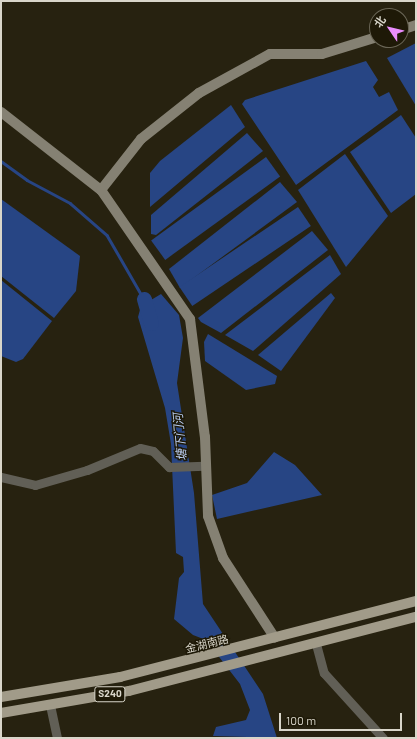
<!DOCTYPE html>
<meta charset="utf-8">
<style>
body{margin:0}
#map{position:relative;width:417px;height:739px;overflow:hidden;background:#272210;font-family:Barlow,"Noto Sans SC",sans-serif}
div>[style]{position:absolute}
.water>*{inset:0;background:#274584;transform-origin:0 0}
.stream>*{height:2.5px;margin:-1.25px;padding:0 1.25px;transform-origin:1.25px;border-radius:1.25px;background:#274584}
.river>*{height:15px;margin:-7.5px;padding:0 7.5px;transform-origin:7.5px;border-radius:7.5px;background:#274584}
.street>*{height:9px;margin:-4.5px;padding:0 4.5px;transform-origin:4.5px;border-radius:4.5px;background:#615f56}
.secondary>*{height:10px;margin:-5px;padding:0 5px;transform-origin:5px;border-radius:5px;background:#858173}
.primary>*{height:10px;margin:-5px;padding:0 5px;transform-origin:5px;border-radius:5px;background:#a19b89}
span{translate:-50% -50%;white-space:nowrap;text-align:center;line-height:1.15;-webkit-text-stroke:3px #1e1907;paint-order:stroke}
.shield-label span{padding:1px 3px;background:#1e1907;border:1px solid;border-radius:3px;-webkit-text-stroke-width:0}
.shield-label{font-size:10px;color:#d9d6ca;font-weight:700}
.street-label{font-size:11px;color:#d9d6ca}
.water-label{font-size:12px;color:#bacef3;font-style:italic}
.frame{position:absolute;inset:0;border:2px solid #d9d6ca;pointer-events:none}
.north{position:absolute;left:369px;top:8px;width:40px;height:40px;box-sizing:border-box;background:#1e1907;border:1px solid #696555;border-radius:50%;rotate:305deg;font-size:11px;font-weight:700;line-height:16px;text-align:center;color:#d9d6ca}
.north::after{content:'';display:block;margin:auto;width:14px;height:18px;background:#ea8dfd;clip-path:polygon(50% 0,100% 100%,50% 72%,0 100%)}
.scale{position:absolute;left:279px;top:713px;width:123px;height:18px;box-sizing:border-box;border:2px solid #d9d6ca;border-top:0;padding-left:5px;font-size:12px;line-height:14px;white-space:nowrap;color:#d9d6ca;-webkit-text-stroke:3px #1e1907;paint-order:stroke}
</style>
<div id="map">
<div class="water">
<i style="clip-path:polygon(416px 43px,416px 106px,387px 58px)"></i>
<i style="clip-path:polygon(366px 61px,378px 80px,373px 87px,379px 97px,389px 92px,398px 110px,296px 185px,242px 104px,245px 100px)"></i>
<i style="clip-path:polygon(231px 105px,245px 127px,150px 207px,150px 173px,160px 161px)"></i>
<i style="clip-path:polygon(401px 115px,416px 138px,416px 194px,391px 213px,350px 152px)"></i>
<i style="clip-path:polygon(247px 133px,263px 151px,156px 235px,151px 234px,151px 215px)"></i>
<i style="clip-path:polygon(345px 154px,388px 216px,346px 267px,298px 190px)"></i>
<i style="left:266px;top:157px;width:24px;height:142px;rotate:54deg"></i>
<i style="clip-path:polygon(280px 182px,297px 202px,180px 288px,169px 269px)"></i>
<i style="clip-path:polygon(1px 199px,80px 256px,76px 291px,54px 318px,1px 276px)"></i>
<i style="left:298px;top:207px;width:23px;height:143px;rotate:56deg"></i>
<i style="clip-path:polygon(312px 231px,328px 250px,221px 333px,201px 322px,198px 318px)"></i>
<i style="clip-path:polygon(330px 255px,341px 274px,253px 351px,225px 335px)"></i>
<i style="clip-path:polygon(1px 280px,52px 321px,23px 359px,16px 362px,1px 356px)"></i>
<i style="clip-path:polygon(331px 293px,335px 298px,281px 371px,258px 355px)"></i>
<i style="clip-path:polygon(161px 294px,179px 315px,183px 338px,177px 383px,194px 493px,203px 604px,263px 694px,277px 738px,213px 736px,216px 727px,246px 720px,250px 710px,240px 684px,206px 640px,193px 635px,174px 619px,179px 578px,184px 572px,183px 557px,176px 553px,171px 444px,165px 408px,138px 317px,141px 306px)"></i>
<i style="clip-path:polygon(208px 334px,277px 376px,275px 384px,246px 390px,205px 361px,204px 342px)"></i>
<i style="clip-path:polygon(274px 452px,295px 465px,322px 495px,217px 519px,212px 495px,247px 483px)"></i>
</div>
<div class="stream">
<i style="left:1px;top:161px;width:32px;rotate:36deg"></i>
<i style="left:27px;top:180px;width:49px;rotate:28.1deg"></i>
<i style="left:70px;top:203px;width:49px;rotate:40.9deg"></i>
<i style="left:107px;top:235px;width:74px;rotate:60deg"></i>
</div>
<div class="river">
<i style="left:144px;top:299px;width:25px;rotate:74deg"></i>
</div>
<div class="street">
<i style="left:1px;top:477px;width:35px;rotate:13deg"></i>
<i style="left:35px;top:485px;width:54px;rotate:-16.1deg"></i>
<i style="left:87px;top:470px;width:57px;rotate:-22.5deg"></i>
<i style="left:140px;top:448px;width:13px;rotate:13deg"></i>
<i style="left:153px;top:451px;width:23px;rotate:45deg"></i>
<i style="left:169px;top:467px;width:35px;rotate:-2deg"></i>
<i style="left:316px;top:644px;width:30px;rotate:75deg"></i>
<i style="left:324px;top:673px;width:88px;rotate:47.8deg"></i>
<i style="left:50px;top:705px;width:34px;rotate:78deg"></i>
</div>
<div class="secondary">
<i style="left:401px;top:30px;width:16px;rotate:-18deg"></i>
<i style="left:1px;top:112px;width:127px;rotate:38deg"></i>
<i style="left:101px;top:190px;width:157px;rotate:55.4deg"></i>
<i style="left:190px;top:319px;width:119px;rotate:82.8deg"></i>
<i style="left:205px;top:437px;width:79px;rotate:87.8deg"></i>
<i style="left:208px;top:516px;width:45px;rotate:70.3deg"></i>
<i style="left:223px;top:558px;width:95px;rotate:57deg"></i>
<i style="left:101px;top:190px;width:65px;rotate:-51.9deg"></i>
<i style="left:141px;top:139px;width:74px;rotate:-38.4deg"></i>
<i style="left:199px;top:93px;width:81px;rotate:-28.8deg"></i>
<i style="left:270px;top:54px;width:52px"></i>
<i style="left:322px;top:54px;width:58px;rotate:-17.2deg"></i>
</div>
<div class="primary">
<i style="left:1px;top:697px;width:121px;rotate:-9.5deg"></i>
<i style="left:120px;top:677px;width:306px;rotate:-14.4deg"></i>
<i style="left:1px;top:713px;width:130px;rotate:-9.8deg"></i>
<i style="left:129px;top:691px;width:296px;rotate:-14.5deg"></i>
</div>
<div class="shield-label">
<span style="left:110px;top:694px">S240</span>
</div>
<div class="street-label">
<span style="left:207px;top:644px;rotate:-14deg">金湖南路</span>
</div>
<div class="water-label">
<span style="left:180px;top:437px;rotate:-95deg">塘下门河</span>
</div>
<div class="frame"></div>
<div class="north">北</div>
<div class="scale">100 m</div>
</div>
